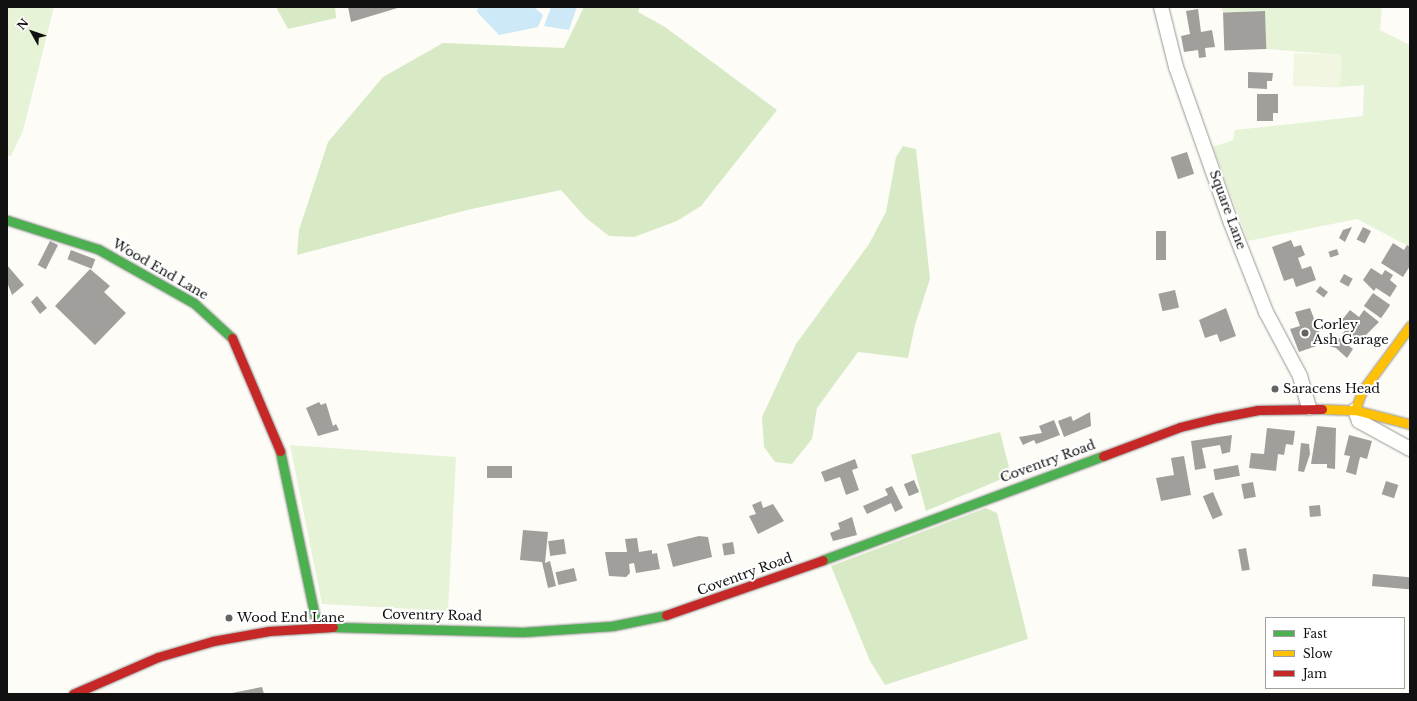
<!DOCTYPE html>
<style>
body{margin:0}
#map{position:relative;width:1417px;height:701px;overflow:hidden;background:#fdfcf7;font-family:"Libre Baskerville",serif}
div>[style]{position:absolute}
.green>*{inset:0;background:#e7f3d7}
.forest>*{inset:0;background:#d8eac5}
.pitch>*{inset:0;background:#f0f6e1;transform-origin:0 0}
.water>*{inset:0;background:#cde8f7}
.building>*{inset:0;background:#a19f9c;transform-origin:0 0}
.roads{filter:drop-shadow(0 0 1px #979795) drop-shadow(0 0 1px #979795)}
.street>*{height:14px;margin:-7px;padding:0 7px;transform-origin:7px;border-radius:7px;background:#fffffe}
.fast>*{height:9px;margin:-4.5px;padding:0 4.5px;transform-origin:4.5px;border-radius:4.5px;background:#4caf50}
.slow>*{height:9px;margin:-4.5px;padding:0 4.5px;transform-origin:4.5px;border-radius:4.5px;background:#ffc107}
.jam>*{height:9px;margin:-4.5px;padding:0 4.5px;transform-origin:4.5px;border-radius:4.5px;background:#c62828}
.dots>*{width:11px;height:11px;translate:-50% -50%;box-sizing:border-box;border:2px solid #fff;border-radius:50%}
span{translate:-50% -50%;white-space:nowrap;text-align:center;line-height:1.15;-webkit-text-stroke:4px #fff;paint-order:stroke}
.street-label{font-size:13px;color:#111}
.poi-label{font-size:13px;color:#111}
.left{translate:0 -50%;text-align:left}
.frame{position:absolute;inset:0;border:8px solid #111;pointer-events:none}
.legend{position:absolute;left:1265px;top:617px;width:140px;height:72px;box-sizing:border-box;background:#fff;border:1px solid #a0a0a0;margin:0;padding:5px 7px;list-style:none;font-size:12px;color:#111}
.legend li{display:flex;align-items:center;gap:8px;height:20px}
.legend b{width:20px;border:1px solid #a0a0a0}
.north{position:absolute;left:12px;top:12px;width:40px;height:40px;-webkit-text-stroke:3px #fff;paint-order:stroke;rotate:310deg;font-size:11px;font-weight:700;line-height:16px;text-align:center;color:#111}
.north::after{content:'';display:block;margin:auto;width:14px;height:18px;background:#111;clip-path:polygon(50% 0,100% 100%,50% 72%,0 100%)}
</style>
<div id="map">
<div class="green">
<i style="clip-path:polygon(7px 7px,54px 7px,23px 131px,11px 156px,7px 155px)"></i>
<i style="clip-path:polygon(1222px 7px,1382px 7px,1380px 30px,1410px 45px,1410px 247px,1357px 219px,1248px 241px,1213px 147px,1233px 140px,1235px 130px,1363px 116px,1364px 85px,1340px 87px,1341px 55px,1266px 49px,1265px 11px,1223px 12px)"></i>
<i style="clip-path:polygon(290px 445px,456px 457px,448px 611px,322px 604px)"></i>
</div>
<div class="forest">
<i style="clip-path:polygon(276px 7px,335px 7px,336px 18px,288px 29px)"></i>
<i style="clip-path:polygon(584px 7px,640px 7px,638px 12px,665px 27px,777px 110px,701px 206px,677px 221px,634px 237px,609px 236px,586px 218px,561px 190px,467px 210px,297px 255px,299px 230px,328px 142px,383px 77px,443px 43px,564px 48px)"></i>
<i style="clip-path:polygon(903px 146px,916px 149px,930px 279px,915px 325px,908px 358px,858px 352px,817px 408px,812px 439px,792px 464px,775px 462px,764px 447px,762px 417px,796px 344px,869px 244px,886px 212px,896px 157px)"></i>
<i style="clip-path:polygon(1000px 432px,1011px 475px,926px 511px,911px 455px)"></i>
<i style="clip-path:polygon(986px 508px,997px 513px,1028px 639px,885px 685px,870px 661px,831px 566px)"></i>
</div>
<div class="pitch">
<i style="left:1294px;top:53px;width:47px;height:33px;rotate:2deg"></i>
</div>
<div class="water">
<i style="clip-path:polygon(478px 7px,534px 7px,543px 15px,538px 27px,499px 35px,477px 12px)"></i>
<i style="clip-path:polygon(551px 7px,577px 7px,569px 30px,544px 26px)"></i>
</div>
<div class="building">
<i style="clip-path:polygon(348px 7px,401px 7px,351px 22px)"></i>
<i style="clip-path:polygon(1198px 9px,1201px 32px,1212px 30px,1215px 47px,1205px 48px,1206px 57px,1199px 58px,1198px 50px,1184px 52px,1181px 36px,1190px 34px,1186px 11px)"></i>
<i style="left:1265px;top:11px;width:38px;height:42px;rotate:88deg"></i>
<i style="clip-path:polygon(1248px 72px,1273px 73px,1272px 81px,1267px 81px,1267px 89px,1248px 88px)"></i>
<i style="clip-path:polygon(1257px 94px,1278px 94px,1278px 113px,1273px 113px,1273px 121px,1257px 121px)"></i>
<i style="left:1187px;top:152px;width:23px;height:17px;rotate:72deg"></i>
<i style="clip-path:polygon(1352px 227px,1345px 242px,1339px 238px,1343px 230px)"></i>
<i style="left:1363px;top:227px;width:9px;height:14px;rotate:27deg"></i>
<i style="left:1156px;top:231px;width:10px;height:29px"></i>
<i style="clip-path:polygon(1291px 240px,1294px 247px,1301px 245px,1305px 255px,1298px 258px,1302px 269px,1311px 266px,1316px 280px,1296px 287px,1293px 278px,1284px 281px,1272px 247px)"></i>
<i style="left:50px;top:241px;width:9px;height:27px;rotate:27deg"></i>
<i style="clip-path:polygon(1393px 243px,1404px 250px,1407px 245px,1410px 247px,1410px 266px,1403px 277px,1381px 263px)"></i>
<i style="left:1337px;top:249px;width:6px;height:9px;rotate:72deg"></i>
<i style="left:71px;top:250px;width:26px;height:10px;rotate:21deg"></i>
<i style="clip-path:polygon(7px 265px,24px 285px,12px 295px,7px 282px)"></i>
<i style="clip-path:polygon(1371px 268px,1382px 275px,1385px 270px,1393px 275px,1390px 280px,1397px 286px,1390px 297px,1376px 288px,1374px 291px,1363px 280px)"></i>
<i style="clip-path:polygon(90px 269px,110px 286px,104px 292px,126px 313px,95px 345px,55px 306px)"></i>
<i style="left:1344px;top:274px;width:10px;height:9px;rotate:29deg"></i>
<i style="left:1320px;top:286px;width:10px;height:7px;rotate:37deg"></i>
<i style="left:1175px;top:290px;width:18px;height:17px;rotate:77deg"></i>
<i style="left:1373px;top:293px;width:21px;height:16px;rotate:35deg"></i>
<i style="clip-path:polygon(37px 296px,47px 308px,40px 314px,31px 302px)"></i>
<i style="clip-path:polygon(1226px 308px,1236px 336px,1220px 342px,1217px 334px,1205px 338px,1199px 320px)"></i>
<i style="clip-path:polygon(1310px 308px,1321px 337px,1336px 342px,1339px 338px,1353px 349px,1347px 358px,1336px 348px,1322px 344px,1299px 352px,1290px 329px,1300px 326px,1295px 312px)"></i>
<i style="clip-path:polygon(1350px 310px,1359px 317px,1364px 310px,1379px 322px,1356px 345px,1342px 334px,1349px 326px,1342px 320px)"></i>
<i style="clip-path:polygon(319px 402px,321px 405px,326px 403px,333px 426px,336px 424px,339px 430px,318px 436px,306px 408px)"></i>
<i style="clip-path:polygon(1090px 412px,1091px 426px,1064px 437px,1058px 421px,1071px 416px,1073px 421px)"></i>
<i style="clip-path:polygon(1054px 420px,1060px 435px,1036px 444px,1034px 440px,1023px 445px,1019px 437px,1042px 433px,1039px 426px)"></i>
<i style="clip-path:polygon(1317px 426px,1336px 428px,1335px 469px,1327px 468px,1327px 464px,1311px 464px)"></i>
<i style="clip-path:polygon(1267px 428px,1295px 431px,1293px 445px,1286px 444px,1284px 455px,1278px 454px,1276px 471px,1249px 468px,1251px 453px,1264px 454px)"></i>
<i style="clip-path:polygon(1232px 435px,1230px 452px,1222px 454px,1220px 445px,1202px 448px,1206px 468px,1195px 470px,1191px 441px)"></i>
<i style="clip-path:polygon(1349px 435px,1372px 441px,1367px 459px,1360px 457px,1356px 475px,1346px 472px,1350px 456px,1344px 455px)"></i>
<i style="clip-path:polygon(1301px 443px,1309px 444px,1310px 454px,1304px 472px,1298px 471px)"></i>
<i style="clip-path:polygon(1184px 456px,1191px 495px,1161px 501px,1156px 478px,1174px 475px,1171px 458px)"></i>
<i style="clip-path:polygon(855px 459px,858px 468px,852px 470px,859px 490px,846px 495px,840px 477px,825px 482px,821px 472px)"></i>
<i style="left:1238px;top:465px;width:11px;height:25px;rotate:80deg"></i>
<i style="left:487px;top:466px;width:25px;height:12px"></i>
<i style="left:914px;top:480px;width:13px;height:11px;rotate:67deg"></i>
<i style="left:1386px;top:481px;width:13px;height:14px;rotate:18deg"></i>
<i style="left:1253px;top:482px;width:15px;height:12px;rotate:79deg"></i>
<i style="clip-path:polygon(892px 486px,903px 508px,895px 512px,891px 503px,867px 514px,863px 506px,888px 495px,885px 489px)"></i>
<i style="left:1213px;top:492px;width:25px;height:11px;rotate:67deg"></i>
<i style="clip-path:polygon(761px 501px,763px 508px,773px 504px,784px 521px,758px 534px,749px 516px,756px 514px,752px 505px)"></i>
<i style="left:1320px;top:505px;width:11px;height:11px;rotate:85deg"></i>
<i style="clip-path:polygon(852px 517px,857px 535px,833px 541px,830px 533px,840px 529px,838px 523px)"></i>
<i style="clip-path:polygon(523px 530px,548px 532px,545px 563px,550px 561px,556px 586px,548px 588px,542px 562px,520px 560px)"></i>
<i style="clip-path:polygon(699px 536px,708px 537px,712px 557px,673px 567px,667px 544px)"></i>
<i style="clip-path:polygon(637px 538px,639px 552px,652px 550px,652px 554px,657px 553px,660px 569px,636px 573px,634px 563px,629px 564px,630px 573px,626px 577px,609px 576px,605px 552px,627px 552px,625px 539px)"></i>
<i style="left:564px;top:539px;width:15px;height:16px;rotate:82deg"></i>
<i style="left:733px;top:542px;width:12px;height:11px;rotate:81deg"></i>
<i style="left:1246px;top:548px;width:22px;height:8px;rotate:80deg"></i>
<i style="left:574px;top:568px;width:13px;height:19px;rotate:77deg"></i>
<i style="left:1373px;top:574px;width:37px;height:12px;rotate:5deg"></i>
<i style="clip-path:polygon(262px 687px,264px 694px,232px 694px,232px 693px)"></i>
</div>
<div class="roads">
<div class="street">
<i style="left:1161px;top:7px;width:62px;rotate:76deg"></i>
<i style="left:1176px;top:67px;width:165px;rotate:70.6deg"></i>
<i style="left:1231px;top:223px;width:96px;rotate:68.5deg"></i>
<i style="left:1266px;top:312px;width:72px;rotate:62deg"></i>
<i style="left:1300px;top:376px;width:33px;rotate:74deg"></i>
<i style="left:1355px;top:410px;width:12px;rotate:70deg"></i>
<i style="left:1359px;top:421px;width:58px;rotate:28.8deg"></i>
</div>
<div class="fast">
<i style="left:7px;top:220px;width:96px;rotate:17.7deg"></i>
<i style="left:98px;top:249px;width:110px;rotate:29.4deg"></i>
<i style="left:194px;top:303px;width:52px;rotate:42.6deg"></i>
<i style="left:280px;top:451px;width:180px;rotate:78.1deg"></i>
<i style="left:823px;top:560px;width:299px;rotate:-20.4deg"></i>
<i style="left:333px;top:627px;width:190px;rotate:1.5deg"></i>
<i style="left:523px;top:632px;width:89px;rotate:-3.9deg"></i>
<i style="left:612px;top:626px;width:55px;rotate:-11.5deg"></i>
</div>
<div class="slow">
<i style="left:1322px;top:409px;width:33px;rotate:2deg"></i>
<i style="left:1355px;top:410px;width:57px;rotate:14.3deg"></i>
<i style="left:1355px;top:410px;width:20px;rotate:-70deg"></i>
<i style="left:1362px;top:391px;width:81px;rotate:-53.6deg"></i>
</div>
<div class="jam">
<i style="left:232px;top:338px;width:123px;rotate:67deg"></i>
<i style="left:1103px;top:456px;width:82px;rotate:-20.6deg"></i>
<i style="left:1180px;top:427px;width:38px;rotate:-14deg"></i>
<i style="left:1217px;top:418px;width:42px;rotate:-11deg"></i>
<i style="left:1258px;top:410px;width:64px;rotate:-0.9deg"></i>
<i style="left:666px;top:615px;width:166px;rotate:-19.3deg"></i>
<i style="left:73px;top:694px;width:93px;rotate:-23.5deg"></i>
<i style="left:158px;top:657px;width:57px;rotate:-16.2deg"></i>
<i style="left:213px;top:641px;width:57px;rotate:-10.1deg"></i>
<i style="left:269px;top:631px;width:64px;rotate:-3.6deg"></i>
</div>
</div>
<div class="dots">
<i style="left:1305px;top:333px;background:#646362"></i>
<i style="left:1275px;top:389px;background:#646362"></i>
<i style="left:229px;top:618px;background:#646362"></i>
</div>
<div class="street-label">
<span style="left:1227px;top:210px;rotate:70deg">Square Lane</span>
<span style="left:160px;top:270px;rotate:30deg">Wood End Lane</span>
<span style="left:1048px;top:462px;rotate:-20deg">Coventry Road</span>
<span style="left:745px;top:575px;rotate:-20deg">Coventry Road</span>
<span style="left:432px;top:616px;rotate:1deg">Coventry Road</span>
</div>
<div class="poi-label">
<span class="left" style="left:1313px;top:333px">Corley<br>Ash Garage</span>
<span class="left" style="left:1283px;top:389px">Saracens Head</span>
<span class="left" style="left:237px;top:618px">Wood End Lane</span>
</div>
<div class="frame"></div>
<ul class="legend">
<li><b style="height:5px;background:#4caf50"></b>Fast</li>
<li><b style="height:5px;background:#ffc107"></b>Slow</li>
<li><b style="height:5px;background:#c62828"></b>Jam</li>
</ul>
<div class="north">N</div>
</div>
